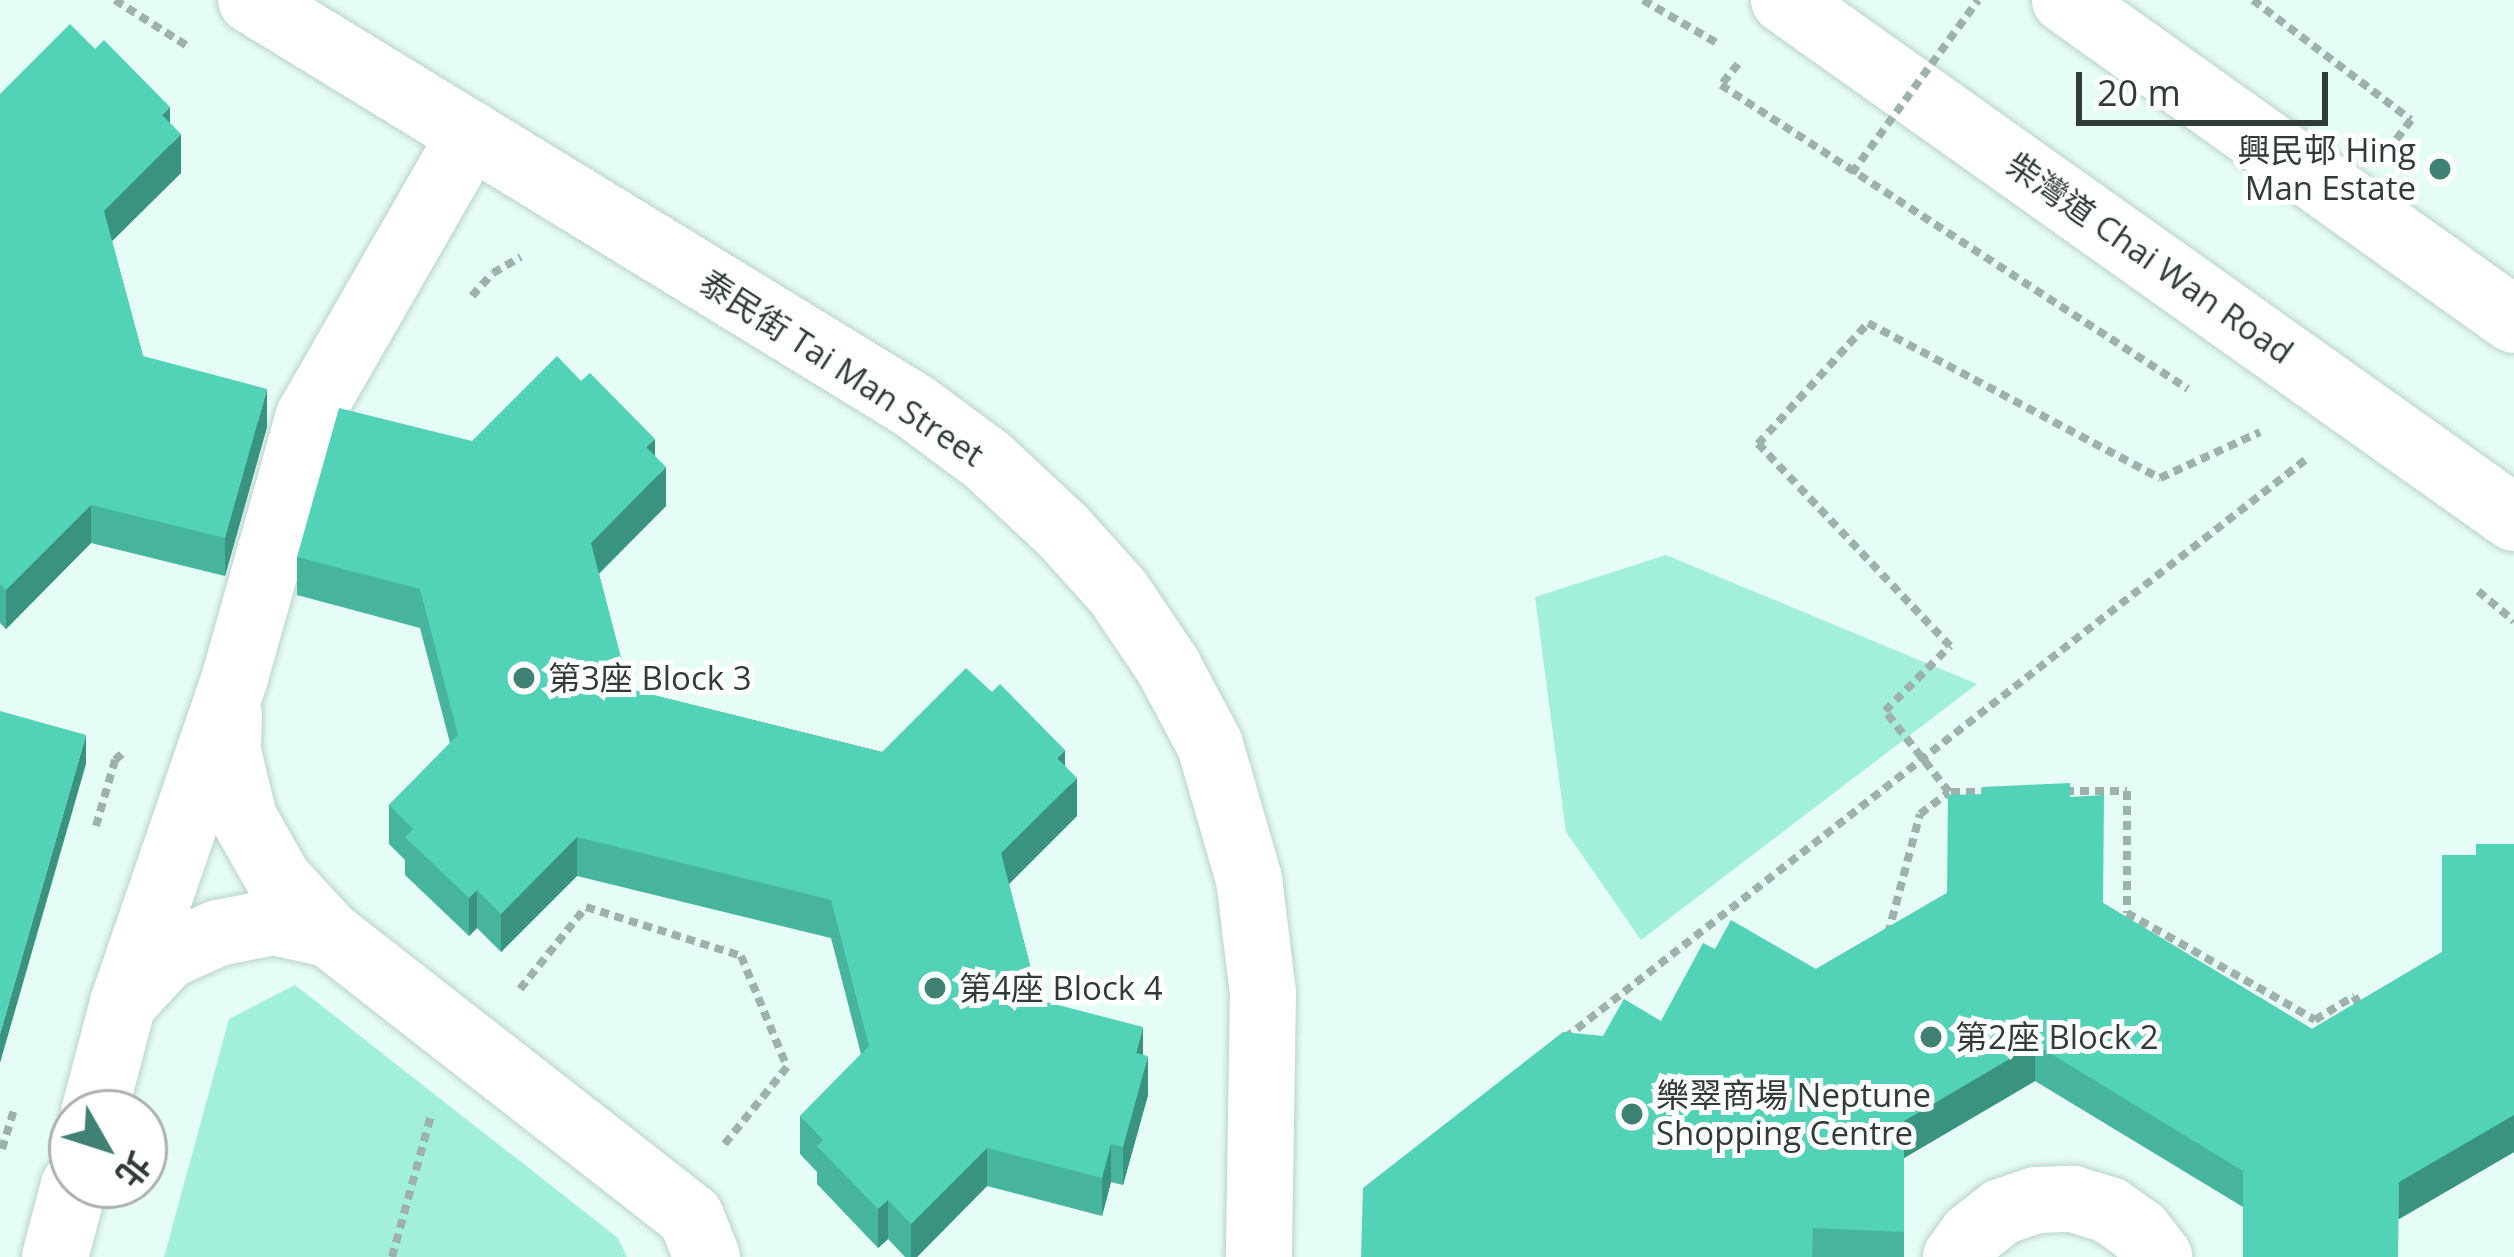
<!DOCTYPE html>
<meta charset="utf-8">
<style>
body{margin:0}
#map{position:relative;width:2514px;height:1257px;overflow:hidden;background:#e6fdf7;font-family:"Open Sans","Noto Sans TC",sans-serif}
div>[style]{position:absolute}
.green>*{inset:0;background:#a2efdb}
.path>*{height:8px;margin-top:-4px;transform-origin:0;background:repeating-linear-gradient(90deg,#9fb1ac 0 9px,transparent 0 15px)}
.roads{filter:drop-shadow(0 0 3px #bbd2cc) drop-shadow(0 0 3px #bbd2cc)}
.minor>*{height:66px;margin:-33px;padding:0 33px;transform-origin:33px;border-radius:33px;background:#fff}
.major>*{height:66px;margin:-33px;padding:0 33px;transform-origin:33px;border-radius:33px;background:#fff}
.path-bridge>*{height:8px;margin-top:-4px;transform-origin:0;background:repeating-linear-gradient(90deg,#9fb1ac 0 9px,transparent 0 15px)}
.wall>*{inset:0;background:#47b59d}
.shaded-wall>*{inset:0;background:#39937f}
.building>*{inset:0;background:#52d2b6}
.dots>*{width:33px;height:33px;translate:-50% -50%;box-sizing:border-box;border:6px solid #fff;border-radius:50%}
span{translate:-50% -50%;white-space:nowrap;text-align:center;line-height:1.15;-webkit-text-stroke:10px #fff;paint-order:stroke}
.poi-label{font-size:33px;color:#313b38}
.right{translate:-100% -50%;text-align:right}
.left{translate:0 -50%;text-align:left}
.street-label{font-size:33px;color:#313b38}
.north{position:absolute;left:48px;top:1089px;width:120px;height:120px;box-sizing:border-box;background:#fff;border:3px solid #adb1af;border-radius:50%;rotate:129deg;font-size:33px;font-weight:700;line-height:48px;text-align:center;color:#313b38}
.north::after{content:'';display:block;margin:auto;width:42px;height:54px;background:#3f8172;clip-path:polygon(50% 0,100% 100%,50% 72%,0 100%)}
.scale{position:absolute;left:2076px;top:72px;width:252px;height:54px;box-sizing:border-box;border:6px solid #313b38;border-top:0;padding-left:15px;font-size:36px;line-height:42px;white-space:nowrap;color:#313b38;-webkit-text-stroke:9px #fff;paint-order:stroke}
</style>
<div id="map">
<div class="green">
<i style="clip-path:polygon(1666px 555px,1977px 684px,1641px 940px,1566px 832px,1535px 597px)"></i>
<i style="clip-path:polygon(295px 985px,618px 1238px,627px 1257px,164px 1257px,229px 1019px)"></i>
</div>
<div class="path">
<i style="left:115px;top:0;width:84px;rotate:32.4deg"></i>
<i style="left:1643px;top:0;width:86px;rotate:30.2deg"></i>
<i style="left:2253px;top:0;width:198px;rotate:37.2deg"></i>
<i style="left:2411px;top:120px;width:26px;rotate:127deg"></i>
<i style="left:1738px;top:64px;width:27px;rotate:129deg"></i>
<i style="left:1721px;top:85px;width:557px;rotate:33.06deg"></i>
<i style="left:472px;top:296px;width:31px;rotate:-48deg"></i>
<i style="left:493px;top:273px;width:32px;rotate:-30deg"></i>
<i style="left:2478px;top:591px;width:47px;rotate:39.8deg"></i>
<i style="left:2065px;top:791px;width:62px"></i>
<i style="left:2127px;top:791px;width:122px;rotate:90deg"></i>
<i style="left:2127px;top:913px;width:216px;rotate:29.6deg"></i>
<i style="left:2315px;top:1020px;width:46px;rotate:-31.6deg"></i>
<i style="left:2354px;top:996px;width:14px;rotate:60deg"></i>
<i style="left:1990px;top:792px;width:41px;rotate:180deg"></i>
<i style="left:1949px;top:792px;width:103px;rotate:-128.3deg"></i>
<i style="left:1885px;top:711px;width:92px;rotate:-45deg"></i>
<i style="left:1950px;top:646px;width:279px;rotate:-133.5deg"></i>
<i style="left:1758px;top:444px;width:164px;rotate:-47.7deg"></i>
<i style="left:1868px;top:323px;width:331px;rotate:28deg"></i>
<i style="left:2160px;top:478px;width:110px;rotate:-24.7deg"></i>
<i style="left:96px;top:826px;width:69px;rotate:-73.9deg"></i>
<i style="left:115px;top:760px;width:12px;rotate:-42deg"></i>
<i style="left:1888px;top:934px;width:124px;rotate:-75.1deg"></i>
<i style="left:1920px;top:814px;width:36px;rotate:-37deg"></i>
<i style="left:520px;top:989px;width:105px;rotate:-51.2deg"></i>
<i style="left:586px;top:907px;width:163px;rotate:17.5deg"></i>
<i style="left:741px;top:956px;width:120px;rotate:67.5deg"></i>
<i style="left:787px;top:1067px;width:102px;rotate:129deg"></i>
<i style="left:1565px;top:1038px;width:939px;rotate:-37.99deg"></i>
<i style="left:2px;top:1149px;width:39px;rotate:-73deg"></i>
<i style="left:392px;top:1257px;width:150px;rotate:-74.6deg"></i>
</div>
<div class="roads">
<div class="minor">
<i style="left:251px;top:0;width:777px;rotate:31.48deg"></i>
<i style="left:914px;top:406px;width:92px;rotate:36.6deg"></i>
<i style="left:988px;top:461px;width:103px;rotate:43deg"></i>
<i style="left:1063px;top:531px;width:82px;rotate:48deg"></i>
<i style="left:1118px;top:592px;width:89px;rotate:56deg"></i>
<i style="left:1168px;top:666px;width:89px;rotate:62deg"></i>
<i style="left:1210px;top:745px;width:140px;rotate:73.8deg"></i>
<i style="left:1249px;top:879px;width:115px;rotate:83deg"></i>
<i style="left:1263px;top:993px;width:264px;rotate:90.9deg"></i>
<i style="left:229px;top:715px;width:37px;rotate:92deg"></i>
<i style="left:228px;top:752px;width:68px;rotate:76.4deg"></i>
<i style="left:244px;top:818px;width:71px;rotate:60.6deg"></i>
<i style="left:279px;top:880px;width:74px;rotate:47.2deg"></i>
<i style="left:329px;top:934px;width:459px;rotate:38deg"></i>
<i style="left:691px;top:1217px;width:43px;rotate:68.2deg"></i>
<i style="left:125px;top:1001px;width:62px;rotate:-47deg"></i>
<i style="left:167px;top:956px;width:56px;rotate:-24.3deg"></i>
<i style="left:218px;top:933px;width:56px;rotate:-11.3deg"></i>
<i style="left:273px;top:922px;width:57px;rotate:12.1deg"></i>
<i style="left:94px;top:1113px;width:114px;rotate:-75.2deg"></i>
<i style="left:123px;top:1003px;width:345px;rotate:-71deg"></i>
<i style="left:235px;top:677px;width:271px;rotate:-74.2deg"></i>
<i style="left:309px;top:416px;width:325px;rotate:-60.1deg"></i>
<i style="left:55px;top:1257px;width:74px;rotate:-75.2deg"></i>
<i style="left:1956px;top:1257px;width:27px;rotate:-54deg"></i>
<i style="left:1972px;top:1235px;width:37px;rotate:-38deg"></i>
<i style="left:2001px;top:1212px;width:37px;rotate:-19deg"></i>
<i style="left:2036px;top:1200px;width:37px;rotate:-2deg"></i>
<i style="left:2073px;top:1199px;width:38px;rotate:17deg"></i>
<i style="left:2109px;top:1210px;width:37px;rotate:35deg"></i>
<i style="left:2139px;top:1231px;width:33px;rotate:52deg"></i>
</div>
<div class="major">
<i style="left:1784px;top:0;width:895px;rotate:35.36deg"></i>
<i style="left:2065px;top:0;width:551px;rotate:35.48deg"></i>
</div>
</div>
<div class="path-bridge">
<i style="left:1852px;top:173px;width:214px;rotate:-53.9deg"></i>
</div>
<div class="wall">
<i style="clip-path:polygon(0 94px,181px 173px,112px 241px,143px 356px,267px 427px,225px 576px,91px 543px,6px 629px,0 623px)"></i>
<i style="clip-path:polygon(472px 441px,655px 455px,666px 506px,599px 574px,629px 689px,882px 752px,1065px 766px,1077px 816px,1009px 884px,1039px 1000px,1143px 1055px,1148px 1095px,1123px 1185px,1111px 1182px,1102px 1216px,987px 1186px,917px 1257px,905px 1257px,888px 1239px,878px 1248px,817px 1184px,817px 1172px,800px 1154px,800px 1116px,861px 1054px,831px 938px,577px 876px,501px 952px,477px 928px,469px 936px,405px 875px,405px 860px,389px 844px,389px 805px,450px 743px,420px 628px,297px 595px,297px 557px)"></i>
<i style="clip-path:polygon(2070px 797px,2103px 903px,2312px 1029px,2442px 952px,2476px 855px,2514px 844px,2514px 1152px,2399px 1219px,2243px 1207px,2035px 1081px,1904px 1158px,1904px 1257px,1361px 1257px,1603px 1036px,1661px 1021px,1715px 949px,1816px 969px,1947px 893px)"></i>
</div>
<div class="shaded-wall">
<i style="clip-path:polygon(170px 107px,170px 145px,181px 134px,181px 173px,104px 249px,104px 211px,162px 115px)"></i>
<i style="clip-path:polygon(267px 389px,267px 427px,225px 576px,225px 538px)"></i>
<i style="clip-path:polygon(655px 439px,655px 478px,646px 447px)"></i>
<i style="clip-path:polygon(666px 467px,666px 506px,591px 581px,591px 543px)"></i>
<i style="clip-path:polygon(91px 505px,91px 543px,6px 629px,6px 590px)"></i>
<i style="clip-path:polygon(86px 735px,86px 764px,0 1063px,0 1034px)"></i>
<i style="clip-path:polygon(1065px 750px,1065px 788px,1057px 758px)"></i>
<i style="clip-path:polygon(1077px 778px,1077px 816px,1001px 892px,1001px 853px)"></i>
<i style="clip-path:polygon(577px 837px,577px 876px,501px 952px,501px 914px)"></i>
<i style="clip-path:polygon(477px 890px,477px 928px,469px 936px,469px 898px)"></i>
<i style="clip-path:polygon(1143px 1027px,1143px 1066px,1136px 1053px)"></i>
<i style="clip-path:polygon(2035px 1044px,2035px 1081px,1904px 1158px,1904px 1257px,1904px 1121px)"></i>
<i style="clip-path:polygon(1148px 1056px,1148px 1095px,1123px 1185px,1123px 1147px)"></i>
<i style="clip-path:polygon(2514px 1115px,2514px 1152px,2399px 1219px,2399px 1182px)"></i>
<i style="clip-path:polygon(1111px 1144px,1111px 1182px,1102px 1216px,1102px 1178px)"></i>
<i style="clip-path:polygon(987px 1148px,987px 1186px,917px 1257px,911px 1257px,911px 1224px)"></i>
<i style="clip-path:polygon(888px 1200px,888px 1239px,878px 1248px,878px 1209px)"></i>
</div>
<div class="building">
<i style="clip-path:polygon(70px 24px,95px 49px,104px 40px,170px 107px,162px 115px,181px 134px,104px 211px,143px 356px,267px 389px,225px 538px,91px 505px,6px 590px,0 584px,0 94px)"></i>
<i style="clip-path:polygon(557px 356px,581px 381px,590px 373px,655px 439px,646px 447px,666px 467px,591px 543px,629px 689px,882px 752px,966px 668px,992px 692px,1000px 684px,1065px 750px,1057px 758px,1077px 778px,1001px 853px,1039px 1000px,1143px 1027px,1136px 1053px,1148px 1056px,1123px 1147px,1111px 1144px,1102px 1178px,987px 1148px,911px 1224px,888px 1200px,878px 1209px,817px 1146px,823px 1140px,800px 1116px,869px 1046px,831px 900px,577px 837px,501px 914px,477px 890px,469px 898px,405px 837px,413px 829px,389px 805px,458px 735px,420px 589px,297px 557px,339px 408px,472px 441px)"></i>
<i style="clip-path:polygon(0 711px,86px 735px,0 1034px)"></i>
<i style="clip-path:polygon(2070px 783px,2070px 797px,2104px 795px,2103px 903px,2312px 1029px,2442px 952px,2442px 855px,2476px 855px,2476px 844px,2514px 844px,2514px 1115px,2399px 1182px,2398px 1257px,2243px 1257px,2243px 1171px,2035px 1044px,1904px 1121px,1904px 1232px,1813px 1228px,1812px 1257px,1361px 1257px,1363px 1188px,1563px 1032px,1603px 1036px,1624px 999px,1661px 1021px,1703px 943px,1715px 949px,1731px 920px,1816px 969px,1947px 893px,1948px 795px,1982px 794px,1982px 787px)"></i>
</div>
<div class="dots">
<i style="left:2440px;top:169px;background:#3f8172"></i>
<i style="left:524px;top:678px;background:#3f8172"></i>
<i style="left:935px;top:988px;background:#3f8172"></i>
<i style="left:1931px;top:1037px;background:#3f8172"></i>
<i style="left:1632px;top:1114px;background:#3f8172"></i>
</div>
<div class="poi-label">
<span class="right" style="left:2416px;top:169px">興民邨 Hing<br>Man Estate</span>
<span class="left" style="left:548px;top:678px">第3座 Block 3</span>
<span class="left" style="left:959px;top:988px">第4座 Block 4</span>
<span class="left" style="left:1955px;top:1037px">第2座 Block 2</span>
<span class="left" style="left:1656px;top:1114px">樂翠商場 Neptune<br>Shopping Centre</span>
</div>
<div class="street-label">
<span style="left:2150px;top:258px;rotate:35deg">柴灣道 Chai Wan Road</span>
<span style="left:842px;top:368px;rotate:33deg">泰民街 Tai Man Street</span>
</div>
<div class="north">北</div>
<div class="scale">20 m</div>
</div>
